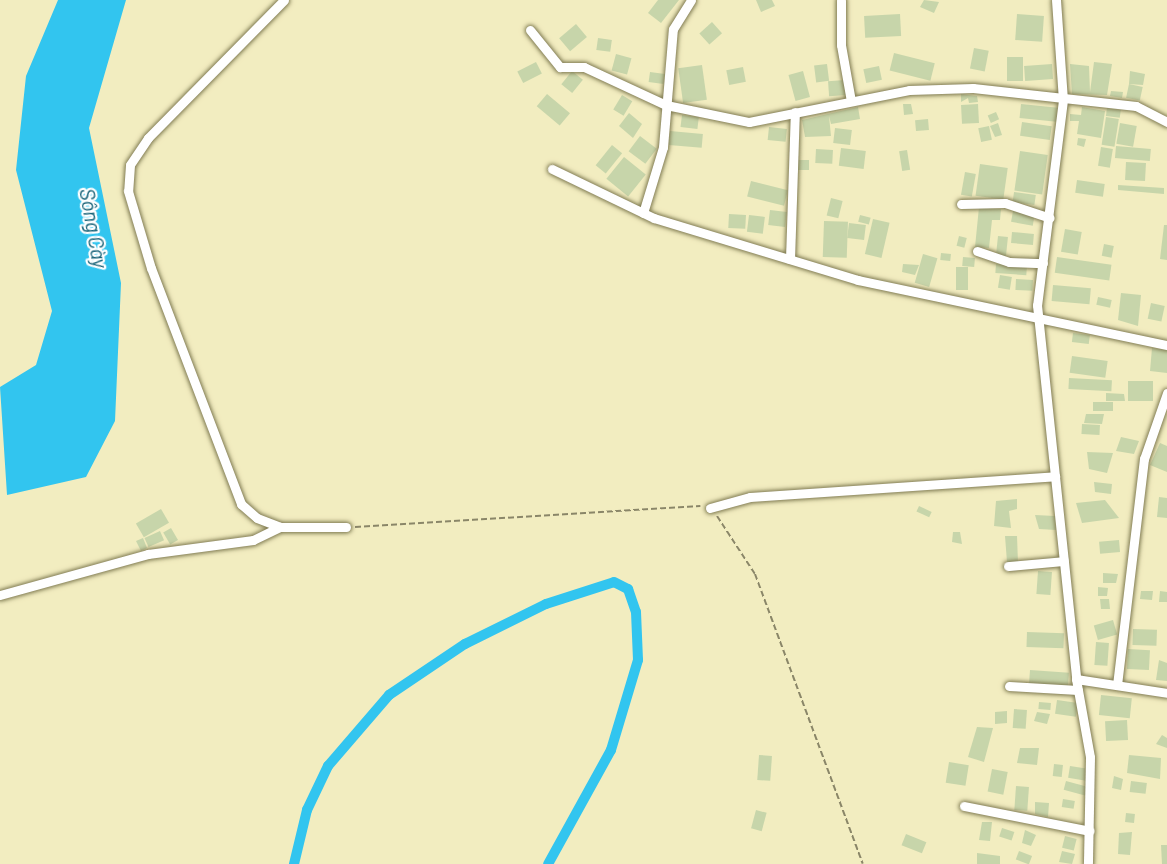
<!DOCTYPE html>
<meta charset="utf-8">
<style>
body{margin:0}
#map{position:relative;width:1167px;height:864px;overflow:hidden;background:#f2edc0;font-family:Barlow,sans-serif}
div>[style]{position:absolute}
.water>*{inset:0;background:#32c5ef}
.canal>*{height:10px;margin:-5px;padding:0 5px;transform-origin:5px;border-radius:5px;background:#32c5ef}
.building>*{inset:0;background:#c7d5aa;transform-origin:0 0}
.path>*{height:2px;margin-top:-1px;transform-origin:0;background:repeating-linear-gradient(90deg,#8a8668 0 6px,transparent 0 9px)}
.roads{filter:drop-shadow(0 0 2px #817c53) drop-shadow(0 0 2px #817c53)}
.minor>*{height:9px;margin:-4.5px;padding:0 4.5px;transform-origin:4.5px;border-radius:4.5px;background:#fff}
span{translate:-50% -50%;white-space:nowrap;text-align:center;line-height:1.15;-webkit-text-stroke:4.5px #fff;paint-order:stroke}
.water-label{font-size:21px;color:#105e74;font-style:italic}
</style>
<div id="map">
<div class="water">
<i style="clip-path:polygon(58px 0,126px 0,89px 128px,121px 283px,115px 421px,86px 477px,7px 495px,0 387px,36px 365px,52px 311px,16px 170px,26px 76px)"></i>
</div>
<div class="canal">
<i style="left:294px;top:864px;width:56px;rotate:-76.5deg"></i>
<i style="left:307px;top:810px;width:49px;rotate:-64.5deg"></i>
<i style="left:328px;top:766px;width:94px;rotate:-49.3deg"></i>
<i style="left:389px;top:695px;width:92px;rotate:-33.9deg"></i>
<i style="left:465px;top:644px;width:90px;rotate:-26.3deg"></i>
<i style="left:546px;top:604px;width:71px;rotate:-17.9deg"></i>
<i style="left:614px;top:582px;width:16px;rotate:27deg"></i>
<i style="left:628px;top:589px;width:24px;rotate:71deg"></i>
<i style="left:636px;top:612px;width:48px;rotate:87.6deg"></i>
<i style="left:638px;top:660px;width:94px;rotate:106.7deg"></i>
<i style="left:611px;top:750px;width:130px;rotate:118.9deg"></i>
</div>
<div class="building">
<i style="clip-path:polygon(658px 0,679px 0,661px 23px,648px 13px)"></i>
<i style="clip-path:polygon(756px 0,772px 0,775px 6px,761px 12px)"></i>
<i style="clip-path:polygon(924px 0,939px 2px,934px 13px,920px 7px)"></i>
<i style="left:900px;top:14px;width:22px;height:36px;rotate:87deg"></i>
<i style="left:1017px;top:14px;width:27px;height:26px;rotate:4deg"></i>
<i style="left:712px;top:22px;width:15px;height:17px;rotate:48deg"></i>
<i style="left:576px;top:24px;width:17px;height:22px;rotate:50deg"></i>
<i style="left:598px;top:38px;width:14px;height:12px;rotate:8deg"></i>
<i style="left:974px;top:48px;width:15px;height:21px;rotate:11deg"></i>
<i style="left:894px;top:53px;width:42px;height:18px;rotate:14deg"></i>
<i style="left:616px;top:54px;width:16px;height:17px;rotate:15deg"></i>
<i style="left:1007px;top:57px;width:16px;height:24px"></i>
<i style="left:536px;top:62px;width:13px;height:21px;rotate:63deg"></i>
<i style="clip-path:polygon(1094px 62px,1112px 64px,1107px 95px,1072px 94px,1070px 64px,1089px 66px,1090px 92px)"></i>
<i style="left:827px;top:64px;width:17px;height:13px;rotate:83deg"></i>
<i style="left:1052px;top:64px;width:15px;height:28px;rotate:86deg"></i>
<i style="left:702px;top:65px;width:35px;height:24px;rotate:82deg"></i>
<i style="left:879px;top:66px;width:14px;height:16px;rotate:78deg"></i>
<i style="left:743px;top:67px;width:15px;height:17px;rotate:79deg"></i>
<i style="left:572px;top:71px;width:14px;height:17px;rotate:39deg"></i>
<i style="left:803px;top:71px;width:27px;height:15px;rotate:75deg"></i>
<i style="clip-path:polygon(1130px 71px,1145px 74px,1143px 85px,1129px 84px)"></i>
<i style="left:650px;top:72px;width:15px;height:10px;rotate:8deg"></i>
<i style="left:845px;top:80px;width:15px;height:17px;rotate:86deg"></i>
<i style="left:1129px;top:84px;width:14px;height:14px;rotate:12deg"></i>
<i style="clip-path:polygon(1111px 91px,1123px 92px,1122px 98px,1110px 96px)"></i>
<i style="left:547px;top:94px;width:30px;height:16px;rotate:40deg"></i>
<i style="clip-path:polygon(961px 94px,977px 96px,978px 102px,969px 103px,968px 98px,961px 102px)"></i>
<i style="left:622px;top:95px;width:12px;height:17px;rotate:31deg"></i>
<i style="clip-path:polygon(903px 104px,911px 104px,913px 114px,904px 115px)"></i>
<i style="left:978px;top:104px;width:19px;height:17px;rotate:87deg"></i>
<i style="left:1021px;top:104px;width:37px;height:14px;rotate:6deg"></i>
<i style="clip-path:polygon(858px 107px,860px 119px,831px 124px,829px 116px,831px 136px,805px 137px,802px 120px)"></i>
<i style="clip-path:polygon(1082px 107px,1105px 111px,1101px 138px,1077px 134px,1079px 121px,1070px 121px,1070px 114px,1081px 115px)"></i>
<i style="left:1107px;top:108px;width:14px;height:8px;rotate:8deg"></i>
<i style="left:996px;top:112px;width:8px;height:9px;rotate:67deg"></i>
<i style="clip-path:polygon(629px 113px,642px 124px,633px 138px,619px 126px)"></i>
<i style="left:682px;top:115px;width:17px;height:12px;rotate:7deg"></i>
<i style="left:1106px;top:117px;width:13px;height:28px;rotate:9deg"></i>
<i style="left:928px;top:119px;width:11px;height:13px;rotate:85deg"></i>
<i style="left:1022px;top:122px;width:30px;height:14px;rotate:8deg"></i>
<i style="clip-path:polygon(998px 123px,1002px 135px,995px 137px,990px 126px)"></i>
<i style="left:1120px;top:123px;width:17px;height:21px;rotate:10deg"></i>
<i style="left:989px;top:126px;width:14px;height:11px;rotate:78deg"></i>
<i style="left:769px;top:127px;width:18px;height:13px;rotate:6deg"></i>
<i style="left:835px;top:128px;width:17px;height:15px;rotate:7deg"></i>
<i style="left:670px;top:131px;width:33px;height:14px;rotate:5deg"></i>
<i style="left:640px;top:136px;width:21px;height:19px;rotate:37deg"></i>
<i style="clip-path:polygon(1078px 138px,1086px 139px,1084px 147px,1077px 145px)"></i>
<i style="left:612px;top:145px;width:13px;height:26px;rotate:39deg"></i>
<i style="left:1116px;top:146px;width:35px;height:12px;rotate:5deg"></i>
<i style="left:1101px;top:147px;width:12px;height:19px;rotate:9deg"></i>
<i style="left:841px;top:148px;width:25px;height:18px;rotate:7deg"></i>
<i style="left:816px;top:149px;width:17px;height:14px;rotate:3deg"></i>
<i style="left:907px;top:150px;width:20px;height:8px;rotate:81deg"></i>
<i style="left:1020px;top:151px;width:28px;height:40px;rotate:8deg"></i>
<i style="left:624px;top:157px;width:28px;height:28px;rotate:39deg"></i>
<i style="left:797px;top:160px;width:12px;height:10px"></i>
<i style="left:1126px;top:162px;width:20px;height:18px;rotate:3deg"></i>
<i style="left:980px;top:164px;width:28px;height:32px;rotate:8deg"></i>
<i style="left:965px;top:172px;width:11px;height:23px;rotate:10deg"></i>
<i style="left:1077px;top:180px;width:28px;height:13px;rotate:8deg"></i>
<i style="left:751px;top:181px;width:38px;height:16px;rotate:14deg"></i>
<i style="clip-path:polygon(1118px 185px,1164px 188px,1164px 194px,1118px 190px)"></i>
<i style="left:1014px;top:192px;width:22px;height:10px;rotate:8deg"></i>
<i style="left:831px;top:198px;width:12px;height:18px;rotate:14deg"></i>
<i style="clip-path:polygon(979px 207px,1001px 209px,1000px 220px,992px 220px,989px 248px,975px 247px)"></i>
<i style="left:770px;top:210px;width:17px;height:15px;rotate:7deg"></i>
<i style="left:1013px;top:211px;width:22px;height:11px;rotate:10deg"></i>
<i style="left:729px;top:214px;width:17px;height:14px;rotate:3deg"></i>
<i style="left:749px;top:215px;width:16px;height:17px;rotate:7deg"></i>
<i style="left:860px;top:215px;width:11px;height:7px;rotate:15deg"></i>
<i style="left:873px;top:219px;width:17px;height:36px;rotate:13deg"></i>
<i style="left:824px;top:221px;width:24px;height:36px;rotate:2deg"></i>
<i style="left:849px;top:223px;width:17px;height:15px;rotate:7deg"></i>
<i style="clip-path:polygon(1164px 225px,1167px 225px,1167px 260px,1160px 259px)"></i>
<i style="left:1065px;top:229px;width:17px;height:23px;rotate:10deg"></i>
<i style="left:1012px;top:232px;width:22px;height:11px;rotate:5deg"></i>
<i style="left:959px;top:236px;width:8px;height:10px;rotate:14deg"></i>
<i style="left:998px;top:236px;width:10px;height:19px;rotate:6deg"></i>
<i style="left:1104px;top:244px;width:10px;height:12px;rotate:11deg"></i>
<i style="left:941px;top:253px;width:10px;height:7px;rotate:6deg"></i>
<i style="left:923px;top:254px;width:15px;height:30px;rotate:16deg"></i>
<i style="left:963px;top:257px;width:12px;height:9px;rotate:5deg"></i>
<i style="left:1057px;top:257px;width:55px;height:16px;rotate:8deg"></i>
<i style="clip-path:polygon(903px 264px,919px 265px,915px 275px,902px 272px)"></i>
<i style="left:996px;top:264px;width:31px;height:9px;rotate:4deg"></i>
<i style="left:956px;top:267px;width:12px;height:23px"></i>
<i style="left:1000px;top:275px;width:12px;height:13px;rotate:9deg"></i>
<i style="left:1016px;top:279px;width:17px;height:11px;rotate:3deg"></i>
<i style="left:1053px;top:285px;width:38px;height:16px;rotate:5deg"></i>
<i style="clip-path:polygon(1121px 293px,1141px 295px,1138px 326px,1118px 320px)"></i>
<i style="left:1098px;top:297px;width:14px;height:8px;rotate:12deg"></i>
<i style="left:1151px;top:303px;width:14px;height:16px;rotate:12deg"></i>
<i style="left:1073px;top:333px;width:17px;height:9px;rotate:7deg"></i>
<i style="clip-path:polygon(1152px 348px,1167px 350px,1167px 373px,1150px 371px)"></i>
<i style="left:1072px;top:356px;width:36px;height:17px;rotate:8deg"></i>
<i style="left:1069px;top:378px;width:43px;height:11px;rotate:3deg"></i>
<i style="left:1128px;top:381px;width:25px;height:20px"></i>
<i style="clip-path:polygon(1106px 393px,1124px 394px,1125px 401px,1106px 401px)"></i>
<i style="left:1093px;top:402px;width:20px;height:9px"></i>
<i style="clip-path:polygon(1086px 414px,1104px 414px,1102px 424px,1084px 423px)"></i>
<i style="left:1082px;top:424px;width:18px;height:10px;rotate:3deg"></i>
<i style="clip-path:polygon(1121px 437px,1139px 441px,1134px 454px,1116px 451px)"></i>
<i style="clip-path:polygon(1160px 443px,1167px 446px,1167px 472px,1150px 465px)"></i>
<i style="clip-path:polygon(1087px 452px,1113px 453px,1107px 473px,1089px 469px)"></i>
<i style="clip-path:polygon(1094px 482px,1112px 484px,1111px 494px,1095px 492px)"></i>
<i style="clip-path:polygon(1159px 497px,1167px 498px,1167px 518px,1157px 517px)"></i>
<i style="clip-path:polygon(1017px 499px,1017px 509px,1009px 511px,1011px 528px,994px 526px,996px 501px)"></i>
<i style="clip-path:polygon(1105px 500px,1119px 518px,1082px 523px,1076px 503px)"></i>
<i style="left:919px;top:506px;width:14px;height:6px;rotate:25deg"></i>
<i style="left:161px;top:509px;width:16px;height:29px;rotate:60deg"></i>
<i style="clip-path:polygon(1035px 515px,1055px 516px,1056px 530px,1039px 529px)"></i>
<i style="left:171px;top:528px;width:14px;height:9px;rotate:60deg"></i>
<i style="left:160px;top:531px;width:10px;height:17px;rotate:66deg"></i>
<i style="clip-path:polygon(953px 532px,960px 532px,962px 544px,952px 542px)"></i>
<i style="clip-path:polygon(1005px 536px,1017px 536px,1018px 563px,1007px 562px)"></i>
<i style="clip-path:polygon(143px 538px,147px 548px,141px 551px,136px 541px)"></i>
<i style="left:1119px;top:540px;width:12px;height:20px;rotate:85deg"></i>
<i style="left:1038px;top:571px;width:14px;height:23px;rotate:4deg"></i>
<i style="clip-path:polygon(1103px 573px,1118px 574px,1116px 583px,1103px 583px)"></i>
<i style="clip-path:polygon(1098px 587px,1108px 588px,1107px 596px,1098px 596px)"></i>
<i style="clip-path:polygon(1141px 591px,1153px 591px,1152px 600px,1140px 599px)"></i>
<i style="clip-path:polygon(1160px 591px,1167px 592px,1167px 602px,1159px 602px)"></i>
<i style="clip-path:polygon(1100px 599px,1109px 599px,1110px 609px,1101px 609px)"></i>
<i style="left:1113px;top:620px;width:15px;height:20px;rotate:74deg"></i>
<i style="left:1133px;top:629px;width:24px;height:16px;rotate:2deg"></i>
<i style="left:1027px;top:632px;width:37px;height:15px;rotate:2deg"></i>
<i style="left:1096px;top:642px;width:13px;height:23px;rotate:4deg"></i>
<i style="left:1128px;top:649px;width:22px;height:20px;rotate:3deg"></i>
<i style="clip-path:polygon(1159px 660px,1167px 663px,1167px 681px,1156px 680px)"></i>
<i style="left:1030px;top:670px;width:39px;height:13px;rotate:4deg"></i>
<i style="left:1101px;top:695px;width:31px;height:20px;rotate:6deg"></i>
<i style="left:1057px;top:700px;width:21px;height:14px;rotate:8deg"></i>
<i style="left:1039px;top:702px;width:12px;height:7px;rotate:5deg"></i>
<i style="left:1014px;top:709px;width:13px;height:19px;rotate:4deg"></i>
<i style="clip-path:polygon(1007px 711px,1007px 723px,995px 724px,995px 712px)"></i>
<i style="clip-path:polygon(1037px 712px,1050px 714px,1047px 724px,1034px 721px)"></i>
<i style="left:1127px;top:720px;width:20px;height:22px;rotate:87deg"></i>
<i style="clip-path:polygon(977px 727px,993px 728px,984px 762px,968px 757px)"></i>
<i style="clip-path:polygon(1162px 735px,1167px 738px,1167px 748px,1156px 744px)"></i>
<i style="clip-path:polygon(1020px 748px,1039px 748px,1037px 765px,1017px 763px)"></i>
<i style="left:759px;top:755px;width:13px;height:25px;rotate:4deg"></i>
<i style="clip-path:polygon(1129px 755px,1161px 758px,1160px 779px,1127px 773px)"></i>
<i style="left:949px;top:762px;width:20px;height:21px;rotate:9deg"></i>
<i style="left:1054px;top:764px;width:9px;height:12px;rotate:6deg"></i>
<i style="left:1070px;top:766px;width:18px;height:12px;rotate:9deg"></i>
<i style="left:992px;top:769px;width:16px;height:23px;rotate:11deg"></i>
<i style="clip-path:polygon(1114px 776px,1123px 779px,1121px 790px,1112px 788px)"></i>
<i style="left:1066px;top:781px;width:23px;height:9px;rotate:15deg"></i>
<i style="left:1131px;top:781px;width:16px;height:11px;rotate:7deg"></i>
<i style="left:1016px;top:786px;width:13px;height:24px;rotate:4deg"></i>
<i style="left:1063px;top:799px;width:12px;height:8px;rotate:9deg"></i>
<i style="clip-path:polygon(1035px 802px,1049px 803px,1048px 817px,1035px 814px)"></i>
<i style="left:756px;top:810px;width:11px;height:19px;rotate:15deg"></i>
<i style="left:1126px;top:813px;width:9px;height:9px;rotate:6deg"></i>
<i style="clip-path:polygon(982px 822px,992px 822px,990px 841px,979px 840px)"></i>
<i style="left:1002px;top:828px;width:13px;height:9px;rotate:18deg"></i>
<i style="clip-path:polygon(1025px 830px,1036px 835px,1031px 846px,1022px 843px)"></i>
<i style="clip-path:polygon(1132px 832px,1130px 855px,1118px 854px,1119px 833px)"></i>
<i style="left:906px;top:834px;width:22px;height:12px;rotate:22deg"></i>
<i style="left:1065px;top:836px;width:12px;height:12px;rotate:14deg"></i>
<i style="clip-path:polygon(1161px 845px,1167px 845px,1167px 864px,1162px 864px)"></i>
<i style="left:1019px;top:851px;width:14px;height:9px;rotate:21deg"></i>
<i style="clip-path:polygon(1062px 851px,1075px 854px,1072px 864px,1059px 862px)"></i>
<i style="clip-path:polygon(977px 853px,1000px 856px,1000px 864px,977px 864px)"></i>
</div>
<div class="path">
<i style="left:717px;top:516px;width:69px;rotate:56.8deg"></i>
<i style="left:755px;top:574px;width:309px;rotate:69.6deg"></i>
<i style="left:355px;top:527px;width:346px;rotate:-3.5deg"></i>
</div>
<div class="roads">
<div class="minor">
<i style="left:284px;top:0;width:194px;rotate:134.6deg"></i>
<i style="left:148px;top:138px;width:32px;rotate:124deg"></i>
<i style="left:130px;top:165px;width:26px;rotate:94deg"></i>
<i style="left:128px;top:191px;width:80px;rotate:73.4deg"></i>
<i style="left:151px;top:268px;width:253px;rotate:69.1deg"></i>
<i style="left:241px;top:504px;width:21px;rotate:41deg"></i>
<i style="left:257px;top:518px;width:25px;rotate:21deg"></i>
<i style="left:280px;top:527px;width:66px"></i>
<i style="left:841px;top:0;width:45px;rotate:90deg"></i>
<i style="left:841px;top:45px;width:57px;rotate:79.9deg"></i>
<i style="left:1056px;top:0;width:100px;rotate:86deg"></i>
<i style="left:1063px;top:100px;width:207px;rotate:97.2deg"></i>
<i style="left:1037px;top:305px;width:376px;rotate:84deg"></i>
<i style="left:1076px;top:679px;width:79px;rotate:79.8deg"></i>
<i style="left:1090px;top:757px;width:107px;rotate:91.1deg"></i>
<i style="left:530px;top:30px;width:48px;rotate:51deg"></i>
<i style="left:560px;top:67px;width:24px"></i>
<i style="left:584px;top:67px;width:90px;rotate:24.9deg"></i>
<i style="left:666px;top:105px;width:85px;rotate:11.6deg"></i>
<i style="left:749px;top:122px;width:163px;rotate:-11.3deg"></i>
<i style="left:909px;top:90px;width:64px;rotate:-1.8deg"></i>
<i style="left:973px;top:88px;width:164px;rotate:6.3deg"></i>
<i style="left:1136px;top:106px;width:35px;rotate:27deg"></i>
<i style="left:552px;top:169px;width:113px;rotate:25.7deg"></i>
<i style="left:654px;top:218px;width:213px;rotate:16.9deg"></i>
<i style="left:858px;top:280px;width:316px;rotate:11.9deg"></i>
<i style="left:961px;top:204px;width:44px;rotate:-1.3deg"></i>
<i style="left:1005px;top:203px;width:47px;rotate:18.4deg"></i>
<i style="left:643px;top:213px;width:69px;rotate:-73.1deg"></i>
<i style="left:663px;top:147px;width:118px;rotate:-85.2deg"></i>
<i style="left:673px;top:29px;width:34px;rotate:-58deg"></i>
<i style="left:977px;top:251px;width:34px;rotate:19deg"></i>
<i style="left:1009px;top:262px;width:34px;rotate:2deg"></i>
<i style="left:790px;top:259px;width:147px;rotate:-88.1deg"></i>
<i style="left:710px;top:508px;width:41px;rotate:-15.4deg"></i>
<i style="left:750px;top:497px;width:306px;rotate:-3.9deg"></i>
<i style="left:1008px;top:566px;width:56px;rotate:-5.1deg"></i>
<i style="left:0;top:595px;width:154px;rotate:-15.5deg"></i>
<i style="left:148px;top:554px;width:106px;rotate:-7.6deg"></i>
<i style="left:253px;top:540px;width:30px;rotate:-26deg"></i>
<i style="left:1076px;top:679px;width:92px;rotate:8.7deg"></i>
<i style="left:1117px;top:685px;width:228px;rotate:-83.2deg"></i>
<i style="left:1144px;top:459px;width:70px;rotate:-70.8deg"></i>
<i style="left:1009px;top:686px;width:69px;rotate:3.3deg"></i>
<i style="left:964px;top:806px;width:128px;rotate:11.2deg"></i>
</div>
</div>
<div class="water-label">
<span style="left:94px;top:228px;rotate:80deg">Sông Cày</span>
</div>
</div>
